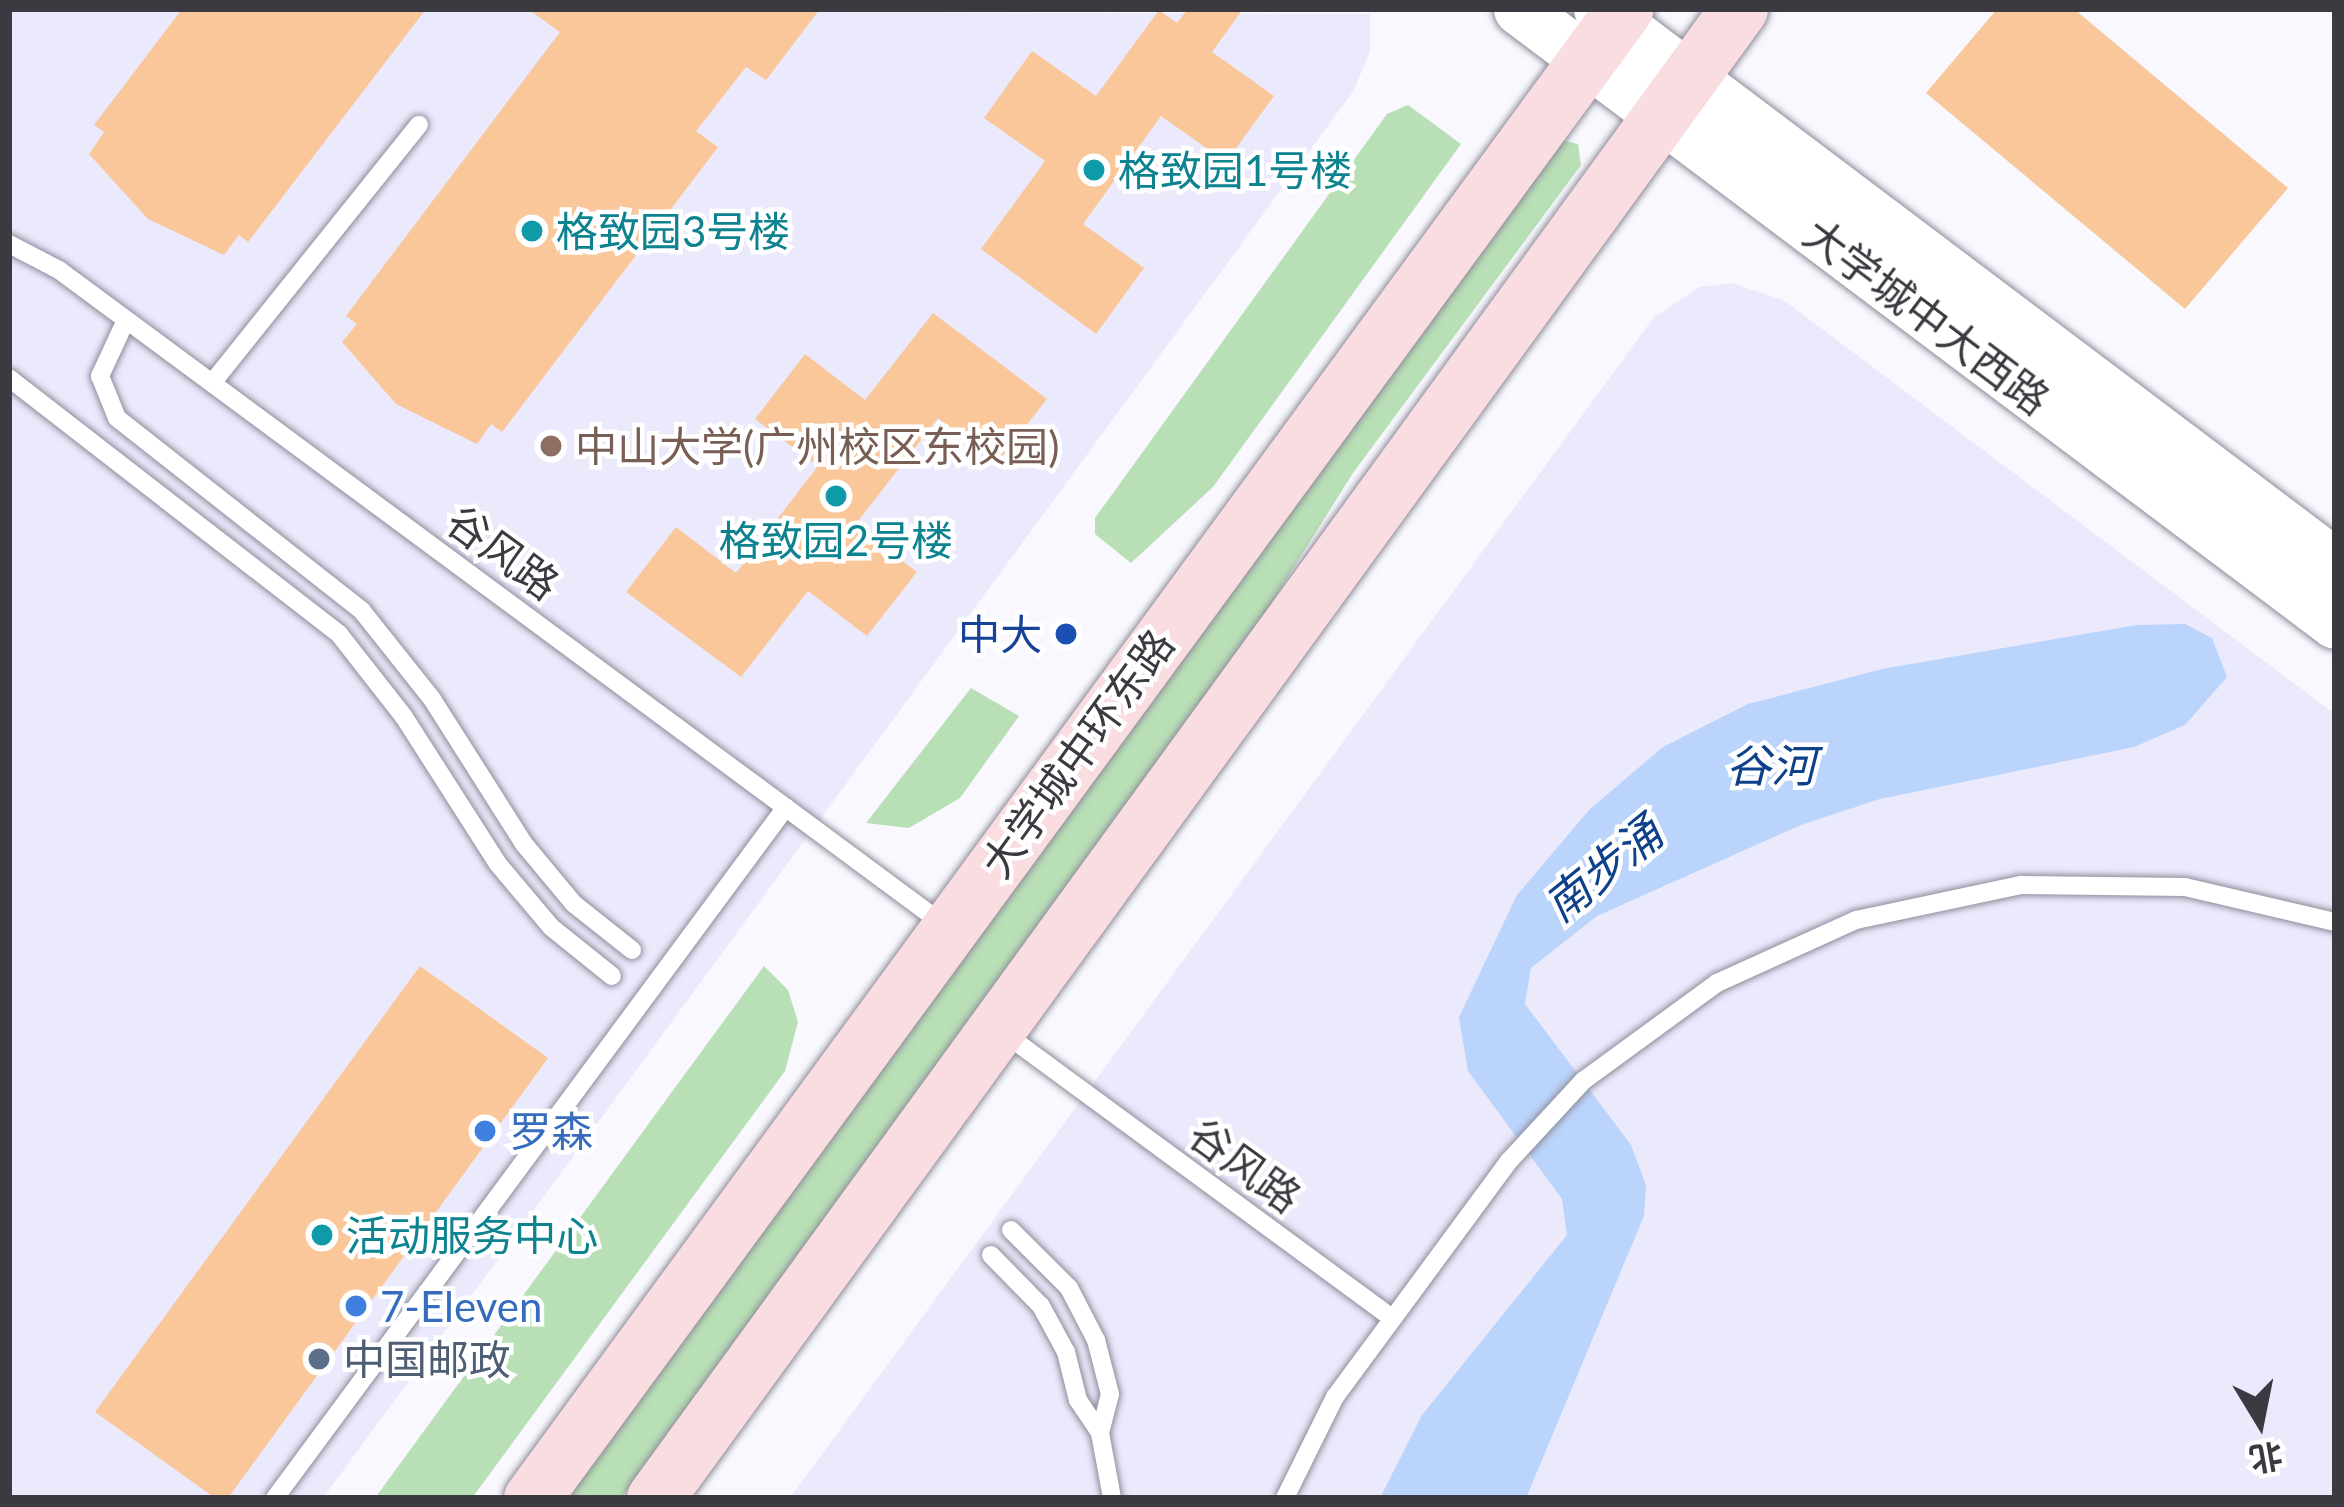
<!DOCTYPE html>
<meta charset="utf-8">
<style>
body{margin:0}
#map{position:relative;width:2344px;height:1507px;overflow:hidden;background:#f8f8fe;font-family:Lato,"Noto Sans SC",sans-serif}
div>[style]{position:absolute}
.built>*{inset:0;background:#ebe9fc}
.green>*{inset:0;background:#b8dfb5}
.water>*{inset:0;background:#bad4fb}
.building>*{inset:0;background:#fac79a}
.roads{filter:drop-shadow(0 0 3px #908e9d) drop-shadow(0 0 3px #908e9d)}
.service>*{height:18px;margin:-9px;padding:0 9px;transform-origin:9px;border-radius:9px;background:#fff}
.secondary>*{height:51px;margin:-25.5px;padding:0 25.5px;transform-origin:25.5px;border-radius:25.5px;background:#fff}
.primary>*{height:57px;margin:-28.5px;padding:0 28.5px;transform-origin:28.5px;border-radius:28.5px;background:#fadde0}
.dots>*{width:33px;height:33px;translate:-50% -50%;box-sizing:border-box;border:6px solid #fff;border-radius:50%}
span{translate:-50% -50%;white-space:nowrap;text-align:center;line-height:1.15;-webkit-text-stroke:9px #fff;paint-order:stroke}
.culture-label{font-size:42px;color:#0d838f}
.left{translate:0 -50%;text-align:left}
.street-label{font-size:42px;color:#3b3a40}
.education-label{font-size:42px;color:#785e54}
.transit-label{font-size:42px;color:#164399}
.right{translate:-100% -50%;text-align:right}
.shop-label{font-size:42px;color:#366cbe}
.service-label{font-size:42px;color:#4e5e75}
.water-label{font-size:45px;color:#0e418a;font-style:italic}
.frame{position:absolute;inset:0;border:12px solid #3b3a40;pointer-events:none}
.north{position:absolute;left:2200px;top:1363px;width:120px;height:120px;-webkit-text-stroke:9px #fff;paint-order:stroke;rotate:170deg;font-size:33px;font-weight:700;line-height:48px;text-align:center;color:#3b3a40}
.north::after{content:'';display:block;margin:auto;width:42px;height:54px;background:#3b3a40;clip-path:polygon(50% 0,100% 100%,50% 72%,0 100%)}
</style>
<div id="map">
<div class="built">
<i style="clip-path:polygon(9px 9px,1370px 14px,1370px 51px,1354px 90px,323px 1498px,9px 1498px)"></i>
<i style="clip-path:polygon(1732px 283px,1785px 301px,2335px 714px,2335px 1498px,790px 1498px,1654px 317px,1700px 287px)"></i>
</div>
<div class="green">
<i style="clip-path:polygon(1408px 105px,1461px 144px,1213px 487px,1131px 563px,1095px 534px,1095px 518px,1387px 114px)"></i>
<i style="clip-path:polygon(1562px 140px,1578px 144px,1581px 165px,1353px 473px,1240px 653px,621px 1498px,564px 1498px)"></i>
<i style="clip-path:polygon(971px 688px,1019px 716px,960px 798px,909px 828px,866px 823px)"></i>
<i style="clip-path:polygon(764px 966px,788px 990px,798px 1022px,785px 1071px,472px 1498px,375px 1498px)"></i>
</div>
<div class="water">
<i style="clip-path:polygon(2185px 624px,2212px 638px,2227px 677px,2185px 725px,2134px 747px,1880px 799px,1801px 825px,1597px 916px,1531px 968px,1525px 1004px,1631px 1145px,1646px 1185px,1644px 1216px,1526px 1498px,1380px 1498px,1422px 1415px,1567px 1235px,1562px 1199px,1468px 1071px,1459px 1017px,1517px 895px,1590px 809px,1663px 747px,1748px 704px,1882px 669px,2137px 625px)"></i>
</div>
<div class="building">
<i style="clip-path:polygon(182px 9px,426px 9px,248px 242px,239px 235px,224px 255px,148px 219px,89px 154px,104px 132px,94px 125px)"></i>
<i style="clip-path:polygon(528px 9px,820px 9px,766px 80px,746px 67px,696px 131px,718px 147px,502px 432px,491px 424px,477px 444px,396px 404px,342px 342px,357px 324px,346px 316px,560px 32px)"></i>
<i style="clip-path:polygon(1188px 9px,1243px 9px,1212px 52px,1274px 96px,1226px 162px,1161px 116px,1083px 224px,1144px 268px,1096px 334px,981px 249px,1045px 161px,984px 118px,1032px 51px,1096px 96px,1159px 10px,1177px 23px)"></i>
<i style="clip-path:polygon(1997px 9px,2074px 9px,2288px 188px,2185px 309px,1926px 93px)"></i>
<i style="clip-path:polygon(933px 313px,1047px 399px,997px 463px,938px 418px,855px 525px,917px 572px,867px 636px,808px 591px,741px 677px,626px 592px,676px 527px,736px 573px,818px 466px,755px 419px,805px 354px,865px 400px)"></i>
<i style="clip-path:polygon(420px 966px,548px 1058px,228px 1498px,215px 1498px,95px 1412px)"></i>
</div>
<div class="roads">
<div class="service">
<i style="left:9px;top:244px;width:56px;rotate:27.5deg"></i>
<i style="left:59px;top:270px;width:1103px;rotate:36.49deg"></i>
<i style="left:126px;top:320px;width:62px;rotate:114.9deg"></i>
<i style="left:100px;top:376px;width:45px;rotate:68deg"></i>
<i style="left:117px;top:418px;width:312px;rotate:38.2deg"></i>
<i style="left:362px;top:611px;width:112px;rotate:51.5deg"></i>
<i style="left:432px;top:699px;width:172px;rotate:57.6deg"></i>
<i style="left:524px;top:844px;width:78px;rotate:50.2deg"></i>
<i style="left:574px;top:904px;width:74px;rotate:38.4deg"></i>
<i style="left:9px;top:378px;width:418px;rotate:37.8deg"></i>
<i style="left:339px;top:634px;width:105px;rotate:51.9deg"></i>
<i style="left:404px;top:717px;width:174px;rotate:57.4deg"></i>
<i style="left:498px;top:864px;width:82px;rotate:49.9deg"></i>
<i style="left:551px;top:927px;width:78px;rotate:38.8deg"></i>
<i style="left:212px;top:383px;width:331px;rotate:-51.3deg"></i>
<i style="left:1004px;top:1033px;width:481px;rotate:36.3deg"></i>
<i style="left:1011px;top:1230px;width:82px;rotate:45deg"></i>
<i style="left:1069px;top:1288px;width:59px;rotate:62.6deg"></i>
<i style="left:1096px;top:1340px;width:56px;rotate:75.5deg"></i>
<i style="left:1110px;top:1394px;width:40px;rotate:104.4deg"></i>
<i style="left:1100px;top:1433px;width:66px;rotate:79.5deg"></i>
<i style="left:991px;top:1255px;width:71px;rotate:45.6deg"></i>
<i style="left:1041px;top:1306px;width:52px;rotate:61.5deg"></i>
<i style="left:1066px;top:1352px;width:49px;rotate:76deg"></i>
<i style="left:1078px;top:1400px;width:40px;rotate:56deg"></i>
<i style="left:275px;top:1498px;width:859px;rotate:-53.52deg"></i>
<i style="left:1285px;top:1498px;width:113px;rotate:-63.7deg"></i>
<i style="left:1335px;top:1397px;width:293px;rotate:-53.6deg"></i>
<i style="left:1509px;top:1161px;width:109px;rotate:-47.2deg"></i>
<i style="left:1583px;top:1081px;width:166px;rotate:-36.2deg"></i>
<i style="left:1717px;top:983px;width:153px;rotate:-24.4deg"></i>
<i style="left:1856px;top:920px;width:169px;rotate:-12deg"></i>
<i style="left:2021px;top:885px;width:164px;rotate:0.7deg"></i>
<i style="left:2185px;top:887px;width:154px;rotate:13.1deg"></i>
</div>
<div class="secondary">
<i style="left:1519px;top:9px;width:1021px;rotate:36.96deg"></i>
<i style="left:1599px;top:9px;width:922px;rotate:37.02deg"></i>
</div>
<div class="primary">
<i style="left:532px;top:1498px;width:1847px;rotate:-53.74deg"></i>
<i style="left:655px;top:1498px;width:1842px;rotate:-53.95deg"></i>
</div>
</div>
<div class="dots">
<i style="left:1094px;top:170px;background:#0f9aa8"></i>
<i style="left:532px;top:231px;background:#0f9aa8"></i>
<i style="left:551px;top:446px;background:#8d6e63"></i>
<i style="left:836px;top:496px;background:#0f9aa8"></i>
<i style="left:1066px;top:634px;background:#1a4fb4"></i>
<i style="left:485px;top:1131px;background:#3f7fe0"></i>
<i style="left:322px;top:1235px;background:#0f9aa8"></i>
<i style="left:356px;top:1306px;background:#3f7fe0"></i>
<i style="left:319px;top:1359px;background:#5c6f8a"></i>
</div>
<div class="culture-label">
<span class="left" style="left:1118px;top:170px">格致园1号楼</span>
<span class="left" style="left:556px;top:231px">格致园3号楼</span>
<span style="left:836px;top:540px">格致园2号楼</span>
<span class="left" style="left:346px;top:1235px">活动服务中心</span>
</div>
<div class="street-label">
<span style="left:1927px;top:316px;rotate:37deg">大学城中大西路</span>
<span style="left:503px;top:552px;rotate:36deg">谷风路</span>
<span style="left:1077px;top:753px;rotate:-54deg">大学城中环东路</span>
<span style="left:1245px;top:1165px;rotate:36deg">谷风路</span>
</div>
<div class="education-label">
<span class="left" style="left:575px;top:446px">中山大学(广州校区东校园)</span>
</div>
<div class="transit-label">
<span class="right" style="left:1042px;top:634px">中大</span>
</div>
<div class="shop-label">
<span class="left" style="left:509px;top:1131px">罗森</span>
<span class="left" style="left:380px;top:1306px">7-Eleven</span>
</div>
<div class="service-label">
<span class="left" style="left:343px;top:1359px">中国邮政</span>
</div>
<div class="water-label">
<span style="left:1771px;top:766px">谷河</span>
<span style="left:1603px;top:869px;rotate:-39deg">南步涌</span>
</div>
<div class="frame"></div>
<div class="north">北</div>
</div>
